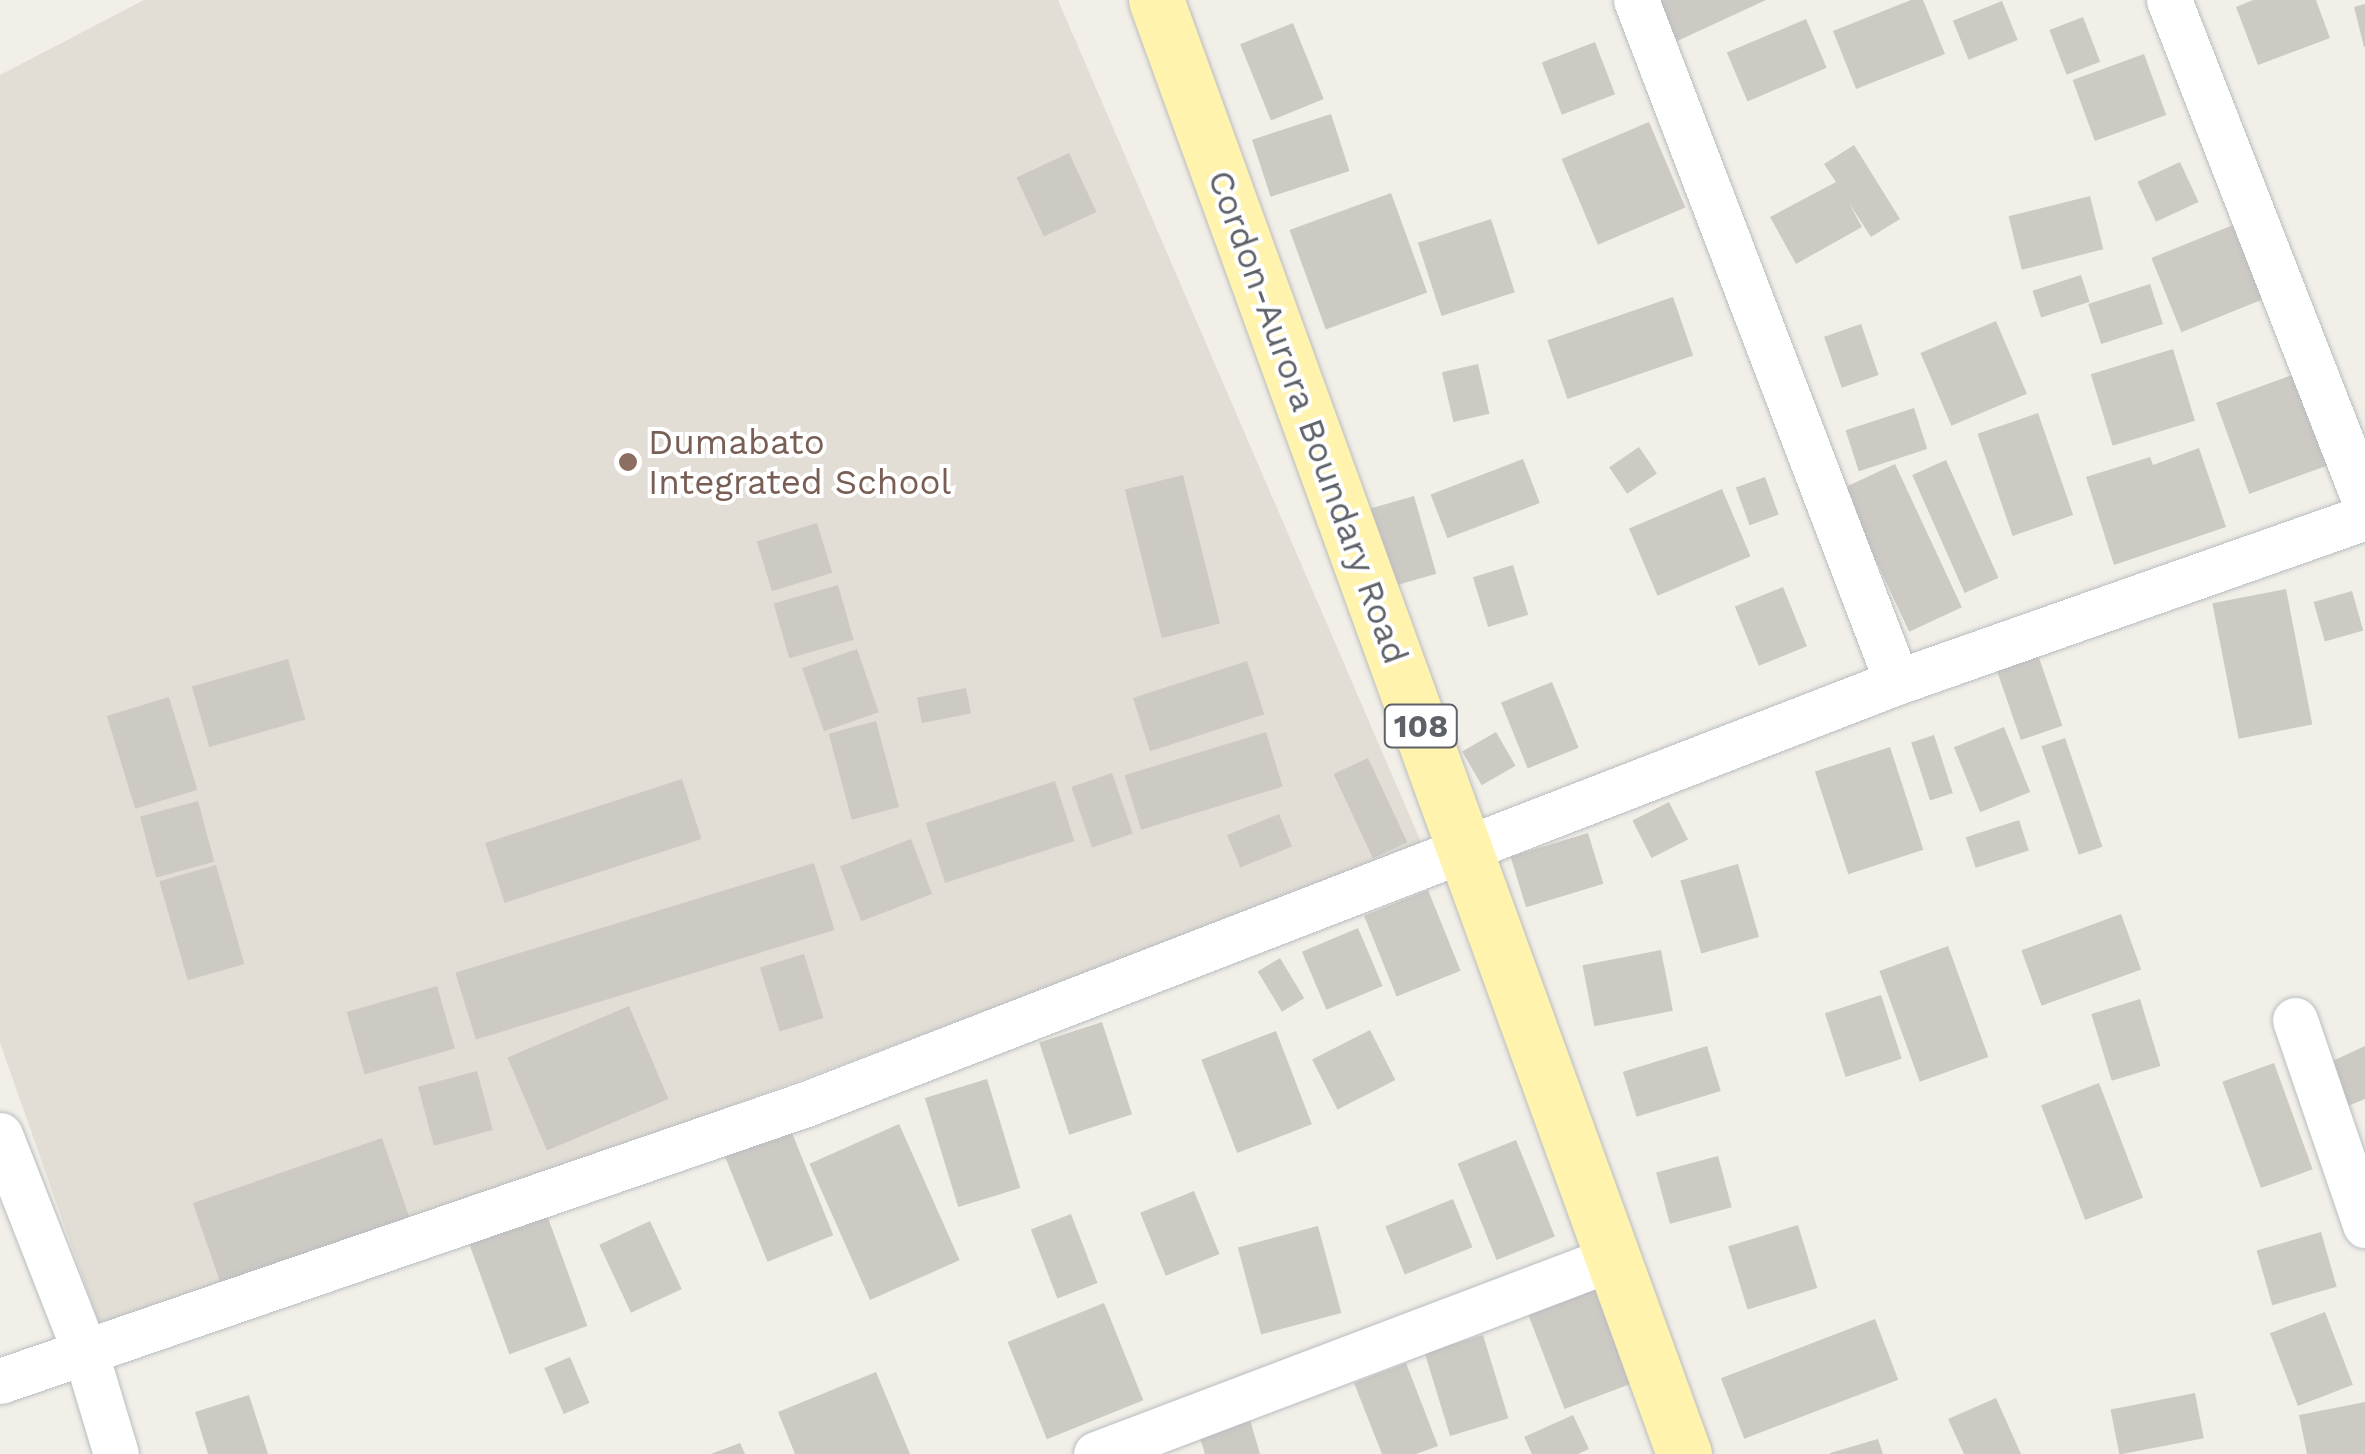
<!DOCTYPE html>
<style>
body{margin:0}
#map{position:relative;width:2365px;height:1454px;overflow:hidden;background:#f1efe7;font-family:"Work Sans",sans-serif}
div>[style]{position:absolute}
.education>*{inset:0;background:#e2ded5}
.building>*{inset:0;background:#cdcac4;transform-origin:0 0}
.roads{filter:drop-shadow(0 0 2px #b9bcc1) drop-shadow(0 0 2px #b9bcc1)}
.minor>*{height:45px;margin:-22.5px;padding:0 22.5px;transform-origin:22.5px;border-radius:22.5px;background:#fff}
.primary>*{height:55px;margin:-27.5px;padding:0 27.5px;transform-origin:27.5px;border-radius:27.5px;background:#fff3ae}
.dots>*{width:28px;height:28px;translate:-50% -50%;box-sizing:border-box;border:5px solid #fff;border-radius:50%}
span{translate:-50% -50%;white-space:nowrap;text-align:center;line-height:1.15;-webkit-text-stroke:8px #fff;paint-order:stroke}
.shield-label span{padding:2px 8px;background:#fff;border:2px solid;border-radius:8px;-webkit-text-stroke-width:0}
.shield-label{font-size:32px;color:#5e6268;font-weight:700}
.street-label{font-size:35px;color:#5e6268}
.education-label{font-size:35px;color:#785e54}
.left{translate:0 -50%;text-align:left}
</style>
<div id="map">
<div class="education">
<i style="clip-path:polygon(144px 0,1058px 0,1424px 849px,104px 1338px,0 1043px,0 75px)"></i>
</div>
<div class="building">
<i style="clip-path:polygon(1653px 0,1766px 0,1673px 43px)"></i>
<i style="clip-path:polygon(1911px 0,1923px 0,1945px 54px,1856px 89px,1833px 31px)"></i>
<i style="clip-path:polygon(2253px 0,2316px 0,2330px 38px,2258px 65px,2236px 7px)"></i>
<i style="left:2002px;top:1px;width:42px;height:53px;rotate:68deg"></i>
<i style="clip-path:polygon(2365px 4px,2365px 47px,2364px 47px,2354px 7px)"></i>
<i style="left:2083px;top:17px;width:48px;height:36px;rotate:69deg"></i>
<i style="left:1806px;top:19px;width:53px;height:86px;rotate:67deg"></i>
<i style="left:1293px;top:23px;width:82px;height:57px;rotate:68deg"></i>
<i style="left:1595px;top:42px;width:56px;height:57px;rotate:69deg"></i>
<i style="left:2144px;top:54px;width:65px;height:76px;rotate:70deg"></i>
<i style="left:1331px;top:114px;width:60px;height:83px;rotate:72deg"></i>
<i style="left:1649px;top:122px;width:93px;height:95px;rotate:67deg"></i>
<i style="clip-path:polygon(1854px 145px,1900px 219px,1871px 237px,1849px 203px,1862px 227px,1796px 264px,1770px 217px,1836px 182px,1824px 164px)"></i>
<i style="left:1069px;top:153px;width:65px;height:58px;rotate:65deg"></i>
<i style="left:2180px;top:162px;width:44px;height:47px;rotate:65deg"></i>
<i style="left:1391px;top:193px;width:106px;height:108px;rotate:70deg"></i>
<i style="left:2090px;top:196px;width:55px;height:84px;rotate:76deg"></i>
<i style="left:1491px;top:219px;width:77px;height:77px;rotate:72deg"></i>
<i style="left:2233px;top:225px;width:80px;height:88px;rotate:68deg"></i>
<i style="left:2081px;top:275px;width:28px;height:51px;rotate:72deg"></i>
<i style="left:2150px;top:284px;width:42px;height:65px;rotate:72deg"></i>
<i style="left:1673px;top:297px;width:62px;height:133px;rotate:71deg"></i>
<i style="left:1996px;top:321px;width:79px;height:82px;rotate:67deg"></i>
<i style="left:1861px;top:324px;width:54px;height:39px;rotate:71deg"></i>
<i style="left:2173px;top:349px;width:75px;height:86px;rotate:73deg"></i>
<i style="left:1478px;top:364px;width:51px;height:37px;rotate:77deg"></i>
<i style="left:2295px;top:374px;width:97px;height:84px;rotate:70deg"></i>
<i style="left:1914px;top:408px;width:43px;height:72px;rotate:72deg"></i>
<i style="left:2038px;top:413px;width:108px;height:64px;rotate:71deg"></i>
<i style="left:1639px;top:447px;width:32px;height:36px;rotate:56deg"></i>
<i style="clip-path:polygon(2199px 448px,2226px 527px,2114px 565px,2086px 477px,2150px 457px,2153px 465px)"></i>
<i style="left:1523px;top:459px;width:47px;height:99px;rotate:69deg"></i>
<i style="left:1946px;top:460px;width:129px;height:37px;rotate:66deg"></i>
<i style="left:1895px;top:464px;width:158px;height:58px;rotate:65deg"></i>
<i style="left:1183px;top:475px;width:153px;height:60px;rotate:76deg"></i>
<i style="left:1765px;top:477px;width:40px;height:31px;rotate:70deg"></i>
<i style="left:1722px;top:489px;width:73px;height:101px;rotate:67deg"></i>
<i style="left:1414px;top:496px;width:81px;height:55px;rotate:74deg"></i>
<i style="left:817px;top:523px;width:52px;height:63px;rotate:73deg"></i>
<i style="left:1513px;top:565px;width:52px;height:42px;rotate:73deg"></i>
<i style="left:838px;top:585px;width:57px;height:67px;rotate:74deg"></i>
<i style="left:1783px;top:587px;width:64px;height:52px;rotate:68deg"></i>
<i style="left:2286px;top:589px;width:138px;height:75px;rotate:79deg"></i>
<i style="left:2352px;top:591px;width:41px;height:40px;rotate:74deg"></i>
<i style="left:857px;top:649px;width:67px;height:58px;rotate:71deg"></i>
<i style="left:2037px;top:652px;width:78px;height:44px;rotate:71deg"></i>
<i style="left:288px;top:659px;width:63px;height:100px;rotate:74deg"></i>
<i style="left:1247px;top:661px;width:56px;height:120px;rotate:72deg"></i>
<i style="left:1552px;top:682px;width:71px;height:55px;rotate:68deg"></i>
<i style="left:966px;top:688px;width:26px;height:50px;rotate:79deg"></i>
<i style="left:169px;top:697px;width:97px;height:65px;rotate:73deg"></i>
<i style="left:876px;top:721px;width:89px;height:49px;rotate:75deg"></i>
<i style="left:2004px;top:727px;width:70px;height:54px;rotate:68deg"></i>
<i style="left:1266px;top:732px;width:57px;height:148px;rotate:73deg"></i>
<i style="left:1496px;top:732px;width:39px;height:39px;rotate:60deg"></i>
<i style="left:1934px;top:735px;width:61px;height:24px;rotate:72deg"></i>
<i style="left:2065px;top:738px;width:115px;height:25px;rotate:71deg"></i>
<i style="left:1890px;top:747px;width:108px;height:79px;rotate:72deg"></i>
<i style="left:1368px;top:758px;width:93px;height:38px;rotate:65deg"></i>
<i style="left:1112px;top:773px;width:64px;height:43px;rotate:71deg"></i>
<i style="left:682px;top:779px;width:63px;height:207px;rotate:72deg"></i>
<i style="left:1055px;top:781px;width:63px;height:136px;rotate:72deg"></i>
<i style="left:198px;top:801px;width:63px;height:60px;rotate:75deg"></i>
<i style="left:1669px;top:802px;width:42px;height:41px;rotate:63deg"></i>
<i style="left:1279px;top:814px;width:35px;height:56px;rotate:68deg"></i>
<i style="left:2019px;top:820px;width:32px;height:56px;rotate:72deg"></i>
<i style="left:1588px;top:833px;width:53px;height:81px;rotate:73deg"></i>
<i style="left:911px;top:839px;width:59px;height:76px;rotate:69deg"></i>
<i style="left:814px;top:863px;width:70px;height:375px;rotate:73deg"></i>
<i style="left:1738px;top:864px;width:76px;height:60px;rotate:74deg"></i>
<i style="left:216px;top:865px;width:103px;height:59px;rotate:74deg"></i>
<i style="left:1428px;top:890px;width:87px;height:69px;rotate:68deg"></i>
<i style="left:2121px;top:914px;width:59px;height:106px;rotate:70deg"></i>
<i style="left:1358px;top:928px;width:63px;height:61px;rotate:67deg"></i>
<i style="left:1948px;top:946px;width:118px;height:73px;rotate:70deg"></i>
<i style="left:1661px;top:950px;width:62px;height:80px;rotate:79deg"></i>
<i style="left:804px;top:954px;width:67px;height:46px;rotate:73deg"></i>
<i style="left:1280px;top:958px;width:47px;height:26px;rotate:59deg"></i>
<i style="left:437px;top:986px;width:65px;height:94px;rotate:74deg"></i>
<i style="left:1881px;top:995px;width:67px;height:59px;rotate:72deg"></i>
<i style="left:2140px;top:999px;width:70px;height:51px;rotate:73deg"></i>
<i style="left:629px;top:1006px;width:101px;height:132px;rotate:67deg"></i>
<i style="left:1102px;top:1022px;width:97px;height:66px;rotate:72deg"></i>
<i style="left:1370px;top:1030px;width:56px;height:65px;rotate:63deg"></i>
<i style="left:1276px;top:1031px;width:100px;height:80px;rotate:69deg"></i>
<i style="left:1707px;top:1046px;width:47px;height:88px;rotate:73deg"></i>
<i style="clip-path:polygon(2365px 1046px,2365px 1099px,2343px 1108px,2324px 1065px)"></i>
<i style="left:2274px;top:1063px;width:113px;height:55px;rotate:70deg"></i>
<i style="left:477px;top:1071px;width:61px;height:61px;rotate:75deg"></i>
<i style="left:987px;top:1079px;width:114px;height:65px;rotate:73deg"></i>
<i style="left:2099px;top:1083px;width:123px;height:62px;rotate:69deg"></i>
<i style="left:788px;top:1123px;width:121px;height:71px;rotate:68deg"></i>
<i style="left:899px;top:1124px;width:149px;height:98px;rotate:66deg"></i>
<i style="left:382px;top:1138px;width:86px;height:200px;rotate:71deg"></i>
<i style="left:1516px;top:1140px;width:104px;height:63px;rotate:68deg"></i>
<i style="left:1718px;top:1156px;width:53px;height:64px;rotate:75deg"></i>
<i style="left:1194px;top:1191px;width:68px;height:58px;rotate:68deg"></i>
<i style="left:1453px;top:1199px;width:52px;height:73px;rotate:68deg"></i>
<i style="left:1071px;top:1214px;width:74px;height:43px;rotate:69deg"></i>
<i style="left:547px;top:1215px;width:118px;height:83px;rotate:70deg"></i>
<i style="left:650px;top:1221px;width:75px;height:56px;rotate:65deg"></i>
<i style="left:1798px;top:1225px;width:66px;height:73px;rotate:73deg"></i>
<i style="left:1318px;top:1226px;width:90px;height:83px;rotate:75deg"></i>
<i style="left:2321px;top:1232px;width:57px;height:67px;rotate:74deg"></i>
<i style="left:1591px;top:1280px;width:111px;height:71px;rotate:69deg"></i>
<i style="left:1104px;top:1303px;width:105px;height:104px;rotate:68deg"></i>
<i style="left:2325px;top:1312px;width:78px;height:59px;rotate:69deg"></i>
<i style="left:1875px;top:1319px;width:65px;height:165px;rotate:69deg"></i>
<i style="left:1483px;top:1335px;width:87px;height:61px;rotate:73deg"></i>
<i style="left:570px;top:1357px;width:50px;height:28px;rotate:67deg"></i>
<i style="clip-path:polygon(1406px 1363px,1438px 1446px,1416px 1454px,1382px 1454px,1354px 1383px)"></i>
<i style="clip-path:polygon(876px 1372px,910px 1454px,795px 1454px,778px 1412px)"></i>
<i style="left:2195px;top:1393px;width:46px;height:86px;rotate:79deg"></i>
<i style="clip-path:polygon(249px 1395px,268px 1454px,208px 1454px,195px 1412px)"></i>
<i style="clip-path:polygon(1996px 1398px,2021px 1454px,1964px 1454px,1948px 1419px)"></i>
<i style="clip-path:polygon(2365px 1402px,2365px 1454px,2307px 1454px,2299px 1415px)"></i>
<i style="clip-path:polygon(1246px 1406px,1260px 1454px,1205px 1454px,1195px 1421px)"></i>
<i style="clip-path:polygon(1573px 1415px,1589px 1449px,1578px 1454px,1532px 1454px,1524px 1437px)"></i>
<i style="clip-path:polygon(1878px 1439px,1883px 1454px,1830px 1454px,1830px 1453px)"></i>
<i style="clip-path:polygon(740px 1443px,745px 1454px,711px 1454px)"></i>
</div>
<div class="roads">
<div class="minor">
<i style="left:1636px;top:0;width:730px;rotate:69.06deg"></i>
<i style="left:2169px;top:0;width:539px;rotate:68.67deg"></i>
<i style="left:2295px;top:1020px;width:217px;rotate:71.1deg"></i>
<i style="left:0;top:1135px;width:235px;rotate:68.6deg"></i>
<i style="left:86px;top:1354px;width:104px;rotate:73.3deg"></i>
<i style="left:0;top:1381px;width:852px;rotate:-18.97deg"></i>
<i style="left:806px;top:1104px;width:1170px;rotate:-21.15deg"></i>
<i style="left:1897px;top:682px;width:496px;rotate:-19.4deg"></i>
<i style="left:1096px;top:1454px;width:553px;rotate:-20.76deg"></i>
</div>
<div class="primary">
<i style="left:1156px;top:0;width:1547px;rotate:70.04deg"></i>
</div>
</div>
<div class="dots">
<i style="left:628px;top:462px;background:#8d6e63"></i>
</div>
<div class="shield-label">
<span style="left:1421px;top:726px">108</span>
</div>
<div class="street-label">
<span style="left:1308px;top:417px;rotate:70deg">Cordon-Aurora Boundary Road</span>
</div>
<div class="education-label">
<span class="left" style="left:648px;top:462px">Dumabato<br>Integrated School</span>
</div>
</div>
